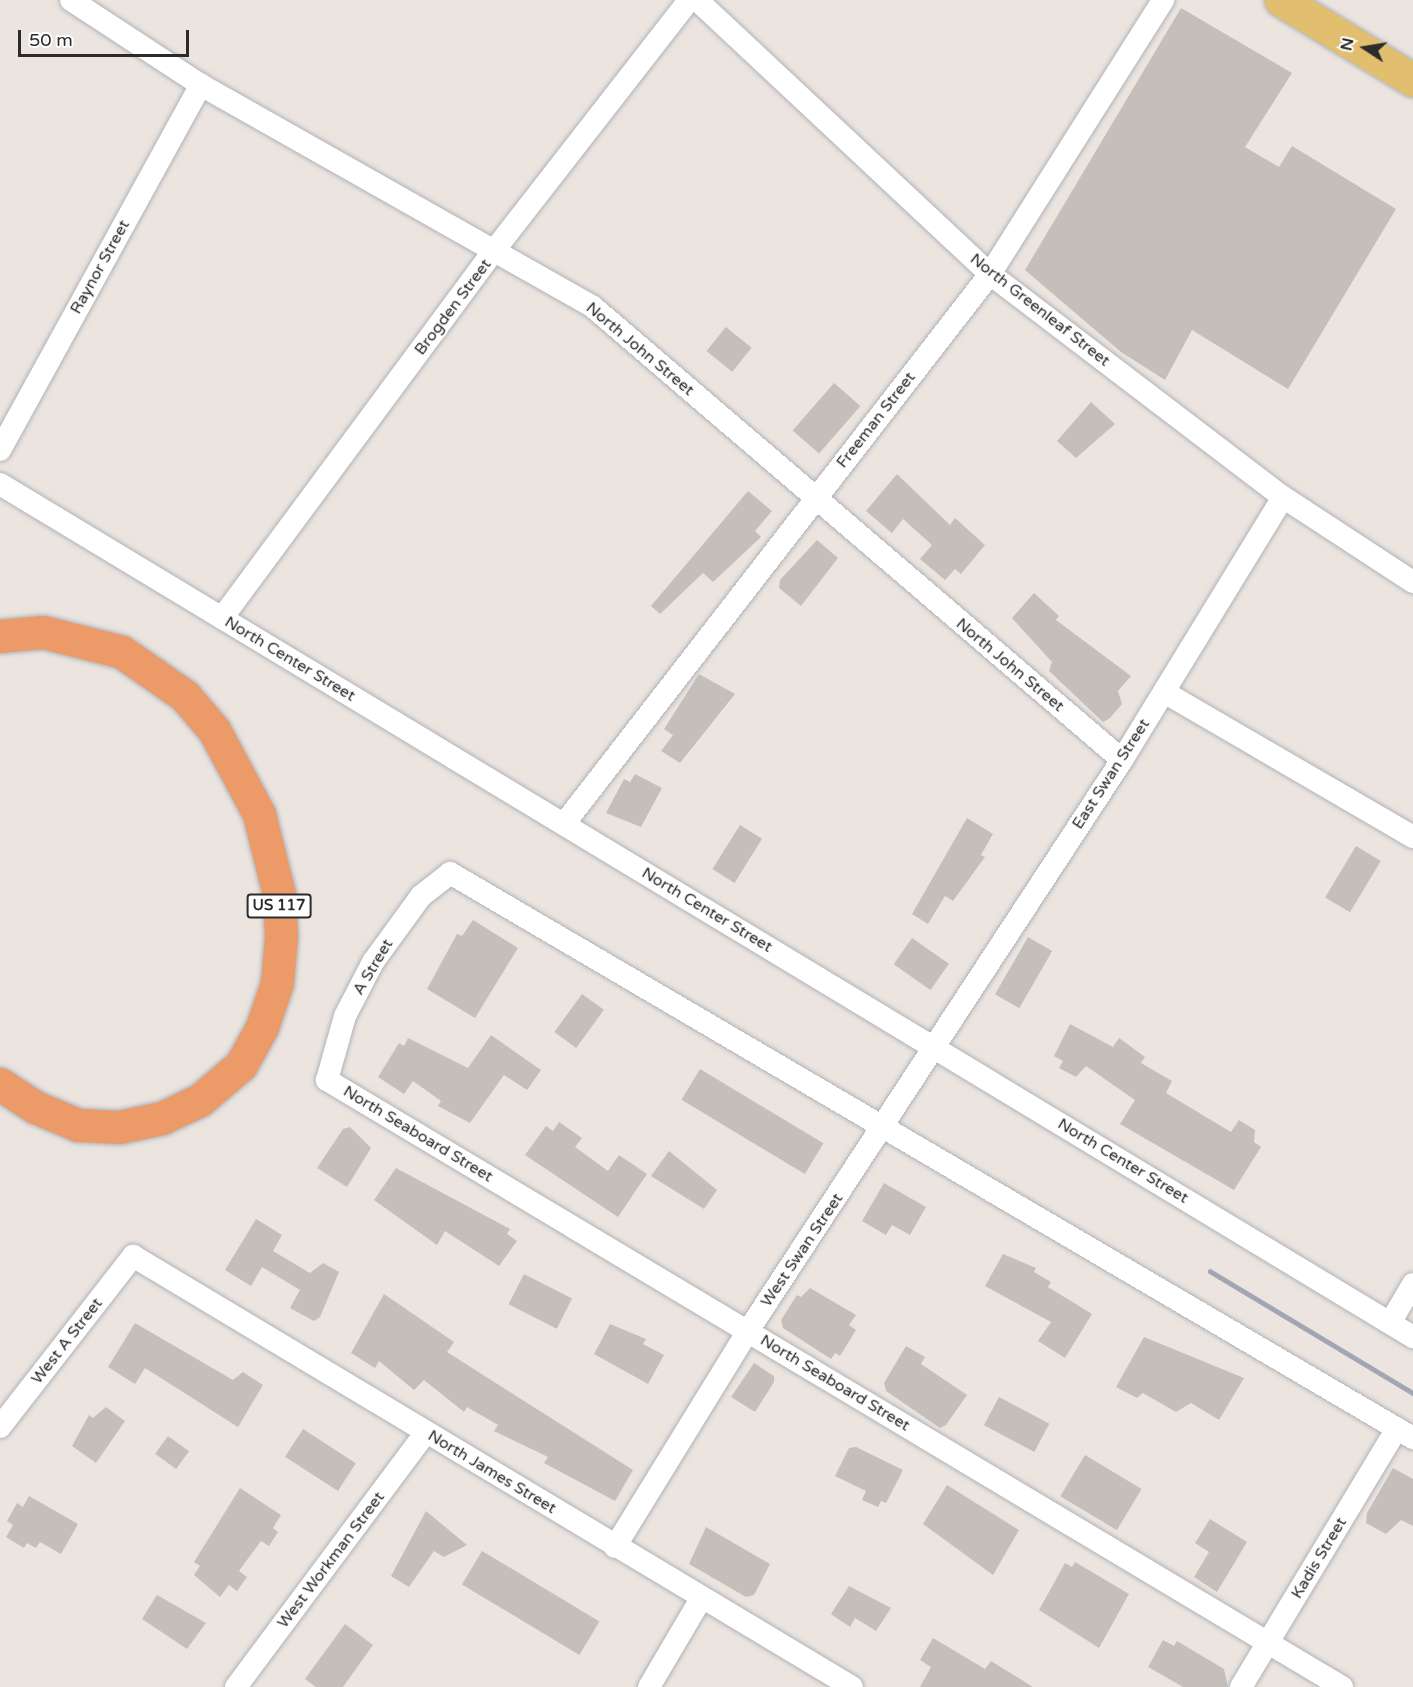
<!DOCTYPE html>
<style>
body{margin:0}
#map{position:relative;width:1413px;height:1687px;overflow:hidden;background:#ece5df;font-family:"Varela Round",sans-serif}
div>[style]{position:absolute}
.building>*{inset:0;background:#c4bfbb;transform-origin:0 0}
.roads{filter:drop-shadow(0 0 2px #b0b2ba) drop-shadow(0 0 2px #b0b2ba)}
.street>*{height:22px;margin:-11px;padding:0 11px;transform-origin:11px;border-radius:11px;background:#fff}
.primary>*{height:33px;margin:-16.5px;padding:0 16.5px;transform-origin:16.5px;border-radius:16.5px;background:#e2bf6e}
.highway>*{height:33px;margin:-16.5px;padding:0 16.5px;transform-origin:16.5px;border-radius:16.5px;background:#ed9a69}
.rail>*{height:4.5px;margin:-2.25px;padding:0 2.25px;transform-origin:2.25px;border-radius:2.25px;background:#a2a6b3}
span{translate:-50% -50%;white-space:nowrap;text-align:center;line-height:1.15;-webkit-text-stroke:4.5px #fff;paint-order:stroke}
.shield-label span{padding:2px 4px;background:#fff;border:2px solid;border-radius:4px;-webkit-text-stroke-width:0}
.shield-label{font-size:15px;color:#2b2b2b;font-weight:700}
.street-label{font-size:16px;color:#2b2b2b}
.north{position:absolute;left:1335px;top:18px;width:60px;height:60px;-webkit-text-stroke:4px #fff;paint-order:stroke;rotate:282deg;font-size:16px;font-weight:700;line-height:24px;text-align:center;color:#2b2b2b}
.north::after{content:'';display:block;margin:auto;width:21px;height:27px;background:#2b2b2b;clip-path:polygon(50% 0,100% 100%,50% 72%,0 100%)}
.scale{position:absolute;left:18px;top:30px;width:171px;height:27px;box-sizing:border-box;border:3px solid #2b2b2b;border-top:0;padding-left:8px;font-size:18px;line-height:21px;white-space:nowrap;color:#2b2b2b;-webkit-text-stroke:4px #fff;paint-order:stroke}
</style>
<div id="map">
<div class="building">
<i style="clip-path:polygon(1181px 8px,1292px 73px,1245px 147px,1279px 167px,1292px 146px,1396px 209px,1288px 389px,1192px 330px,1165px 380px,1121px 352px,1025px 270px)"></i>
<i style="left:726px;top:327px;width:33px;height:31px;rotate:39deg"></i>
<i style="left:834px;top:383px;width:35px;height:63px;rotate:41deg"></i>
<i style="clip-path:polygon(1091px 402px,1115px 424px,1076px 458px,1057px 441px)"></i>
<i style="clip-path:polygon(897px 474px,950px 525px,955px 518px,985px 545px,961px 574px,955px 569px,945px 580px,920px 559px,932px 545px,903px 519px,892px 533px,866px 511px)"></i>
<i style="clip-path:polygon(748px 491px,772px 511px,755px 531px,761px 537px,713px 582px,703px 573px,660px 614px,651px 606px)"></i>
<i style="clip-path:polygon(817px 540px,838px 558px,801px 606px,779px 588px,780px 580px)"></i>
<i style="clip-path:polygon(1034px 593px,1059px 616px,1056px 620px,1131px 676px,1118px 691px,1122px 704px,1110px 718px,1103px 722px,1049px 671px,1052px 662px,1012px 618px)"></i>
<i style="clip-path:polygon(699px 674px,735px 694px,680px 763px,661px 751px,673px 735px,664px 729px)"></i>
<i style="clip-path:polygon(635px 774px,662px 788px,641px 827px,606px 813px,624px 779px,630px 782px)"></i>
<i style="clip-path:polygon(967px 818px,993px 834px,981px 855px,985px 857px,953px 901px,945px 896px,928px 924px,912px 914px)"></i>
<i style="left:740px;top:825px;width:26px;height:52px;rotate:32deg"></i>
<i style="left:1356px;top:846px;width:29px;height:60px;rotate:31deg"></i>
<i style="clip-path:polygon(473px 920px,518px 948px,475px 1018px,427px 989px,457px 934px,462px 936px)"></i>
<i style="left:1028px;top:937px;width:28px;height:66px;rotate:30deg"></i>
<i style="left:912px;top:938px;width:45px;height:32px;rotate:35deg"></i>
<i style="left:582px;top:994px;width:27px;height:47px;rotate:36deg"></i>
<i style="clip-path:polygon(1070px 1024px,1113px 1047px,1119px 1038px,1145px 1057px,1141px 1063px,1172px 1081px,1166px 1093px,1231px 1132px,1239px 1120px,1255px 1130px,1254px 1142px,1261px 1147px,1234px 1190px,1120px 1124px,1135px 1100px,1086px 1066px,1076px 1077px,1059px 1068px,1063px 1061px,1054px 1056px)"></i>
<i style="clip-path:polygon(491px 1035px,541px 1070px,527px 1090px,504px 1075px,470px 1123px,438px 1106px,441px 1101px,413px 1081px,404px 1094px,378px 1077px,399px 1043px,404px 1046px,408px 1038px,468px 1068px)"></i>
<i style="left:700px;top:1069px;width:144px;height:36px;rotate:31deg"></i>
<i style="clip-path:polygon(559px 1122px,582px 1138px,575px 1147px,608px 1171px,619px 1155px,647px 1174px,618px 1217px,525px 1155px,546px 1126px,553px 1131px)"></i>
<i style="clip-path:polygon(350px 1127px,371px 1148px,347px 1187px,317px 1168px,343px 1129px)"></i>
<i style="clip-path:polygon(669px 1151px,717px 1190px,704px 1209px,651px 1176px)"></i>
<i style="clip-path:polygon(396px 1168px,510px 1229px,507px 1234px,517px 1241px,499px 1266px,445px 1231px,437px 1245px,374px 1200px)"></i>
<i style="clip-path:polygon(884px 1183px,926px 1207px,910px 1235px,892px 1225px,886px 1235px,862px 1221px)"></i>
<i style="clip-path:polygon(256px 1219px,282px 1235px,273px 1251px,310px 1273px,323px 1263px,339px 1272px,320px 1317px,314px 1321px,290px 1308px,300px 1290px,262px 1267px,251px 1286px,225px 1270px)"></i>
<i style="clip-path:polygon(1003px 1254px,1036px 1268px,1034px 1272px,1051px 1282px,1048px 1287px,1092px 1314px,1065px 1358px,1038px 1341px,1051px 1322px,985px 1286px)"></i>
<i style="left:524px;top:1274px;width:54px;height:34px;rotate:27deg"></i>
<i style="clip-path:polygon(810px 1288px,856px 1315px,849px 1325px,856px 1330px,840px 1356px,835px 1353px,831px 1359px,783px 1328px,781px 1320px,797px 1295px,801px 1297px)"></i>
<i style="clip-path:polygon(384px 1294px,454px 1342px,447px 1352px,633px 1470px,615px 1501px,544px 1463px,548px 1457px,494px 1431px,498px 1425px,467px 1407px,464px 1412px,424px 1380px,414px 1390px,379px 1361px,375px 1368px,351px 1353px)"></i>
<i style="clip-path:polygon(135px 1323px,233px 1380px,243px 1372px,263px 1385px,238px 1427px,145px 1368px,135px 1384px,108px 1367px)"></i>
<i style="clip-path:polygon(610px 1324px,646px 1339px,643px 1344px,664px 1355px,648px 1384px,594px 1354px)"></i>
<i style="clip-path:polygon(1144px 1337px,1244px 1378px,1219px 1420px,1191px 1403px,1176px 1412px,1143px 1393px,1137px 1398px,1116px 1387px)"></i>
<i style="clip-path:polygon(906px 1346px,925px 1357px,921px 1364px,967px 1395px,946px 1425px,940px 1428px,886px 1391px,884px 1383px)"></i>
<i style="clip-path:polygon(754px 1363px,774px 1376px,774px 1382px,755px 1412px,731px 1397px)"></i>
<i style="left:999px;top:1397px;width:57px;height:32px;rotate:28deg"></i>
<i style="clip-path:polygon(106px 1407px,125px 1421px,96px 1463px,72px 1446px,89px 1415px,93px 1418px)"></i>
<i style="left:303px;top:1429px;width:63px;height:33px;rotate:33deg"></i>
<i style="left:168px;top:1436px;width:26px;height:22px;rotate:36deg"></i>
<i style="clip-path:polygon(856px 1447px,903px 1470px,886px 1503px,881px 1501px,878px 1507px,862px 1500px,866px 1491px,835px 1476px,849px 1448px)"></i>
<i style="left:1085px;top:1455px;width:66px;height:48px;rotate:31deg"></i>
<i style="clip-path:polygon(1393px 1468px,1413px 1479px,1413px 1526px,1401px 1520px,1386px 1534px,1366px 1523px,1367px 1513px)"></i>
<i style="clip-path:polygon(947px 1485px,1019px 1530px,993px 1575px,923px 1524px)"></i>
<i style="clip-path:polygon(240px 1488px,281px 1515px,273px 1528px,278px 1532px,269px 1546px,261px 1541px,239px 1571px,247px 1577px,237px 1591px,229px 1585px,220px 1597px,194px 1575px,200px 1566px,194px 1562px)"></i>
<i style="clip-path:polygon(29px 1496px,78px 1524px,61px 1554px,40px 1542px,36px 1548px,27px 1543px,24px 1548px,6px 1537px,13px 1525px,7px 1521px,17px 1503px,23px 1507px)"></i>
<i style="clip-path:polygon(426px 1511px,467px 1545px,444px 1557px,434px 1551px,409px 1587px,391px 1576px)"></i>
<i style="clip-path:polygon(1210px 1519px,1247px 1542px,1217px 1592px,1194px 1577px,1209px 1552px,1195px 1543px)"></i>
<i style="clip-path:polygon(706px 1527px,770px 1564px,754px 1595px,746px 1597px,689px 1564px)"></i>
<i style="left:482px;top:1551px;width:137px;height:39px;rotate:31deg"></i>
<i style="clip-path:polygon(1075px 1562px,1129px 1594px,1099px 1648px,1039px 1610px,1065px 1563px,1072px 1567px)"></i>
<i style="clip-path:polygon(849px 1586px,891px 1608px,876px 1631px,855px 1618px,850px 1627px,831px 1614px)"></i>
<i style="clip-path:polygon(157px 1595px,206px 1623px,187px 1649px,142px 1619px)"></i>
<i style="clip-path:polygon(345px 1624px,373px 1645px,343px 1687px,316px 1687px,305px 1679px)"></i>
<i style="clip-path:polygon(933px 1638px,985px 1669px,991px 1661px,1033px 1687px,920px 1687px,931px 1667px,920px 1660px)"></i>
<i style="clip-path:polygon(1163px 1640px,1174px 1646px,1177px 1641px,1224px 1669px,1228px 1687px,1183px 1687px,1148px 1667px)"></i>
</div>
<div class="roads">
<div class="street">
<i style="left:71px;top:0;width:155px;rotate:33.2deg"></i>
<i style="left:201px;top:85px;width:450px;rotate:29.5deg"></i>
<i style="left:593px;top:307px;width:696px;rotate:40.57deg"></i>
<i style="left:697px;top:0;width:401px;rotate:43.1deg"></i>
<i style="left:990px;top:274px;width:368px;rotate:37.3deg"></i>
<i style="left:1283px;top:497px;width:155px;rotate:33.2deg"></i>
<i style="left:0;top:450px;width:417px;rotate:-61.2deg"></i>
<i style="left:0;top:484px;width:1651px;rotate:31.12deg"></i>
<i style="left:222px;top:618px;width:455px;rotate:-53.5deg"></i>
<i style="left:493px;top:252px;width:319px;rotate:-52.1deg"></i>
<i style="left:1164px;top:692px;width:288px;rotate:30.2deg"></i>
<i style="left:564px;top:824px;width:696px;rotate:-52.24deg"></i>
<i style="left:990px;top:274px;width:324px;rotate:-57.7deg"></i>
<i style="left:1390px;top:1323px;width:45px;rotate:-59.5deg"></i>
<i style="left:0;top:1427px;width:217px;rotate:-52.1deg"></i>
<i style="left:133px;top:1256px;width:838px;rotate:30.94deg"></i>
<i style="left:615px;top:1547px;width:254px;rotate:-58.4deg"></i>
<i style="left:748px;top:1331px;width:683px;rotate:-56.78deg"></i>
<i style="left:1122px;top:760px;width:308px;rotate:-58.5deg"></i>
<i style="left:236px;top:1687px;width:317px;rotate:-53.3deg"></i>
<i style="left:649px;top:1687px;width:104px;rotate:-59.5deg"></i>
<i style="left:1241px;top:1687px;width:302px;rotate:-58.9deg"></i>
<i style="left:1342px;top:1687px;width:1183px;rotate:-149.12deg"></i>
<i style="left:327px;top:1080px;width:66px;rotate:-74.3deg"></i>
<i style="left:345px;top:1016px;width:61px;rotate:-62.6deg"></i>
<i style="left:373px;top:962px;width:82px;rotate:-54deg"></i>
<i style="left:421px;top:896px;width:37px;rotate:-38deg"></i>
<i style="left:450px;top:873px;width:1117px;rotate:30.4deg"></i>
</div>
<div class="primary">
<i style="left:1281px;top:0;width:154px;rotate:31.2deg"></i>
</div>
<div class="highway">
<i style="left:0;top:636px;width:43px;rotate:-5.3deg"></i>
<i style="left:43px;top:632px;width:81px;rotate:14.2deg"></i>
<i style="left:122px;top:652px;width:77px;rotate:34.9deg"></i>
<i style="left:185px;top:696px;width:45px;rotate:49.5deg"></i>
<i style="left:214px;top:730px;width:95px;rotate:61.8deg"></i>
<i style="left:259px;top:814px;width:82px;rotate:76deg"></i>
<i style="left:279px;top:894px;width:42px;rotate:87.3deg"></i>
<i style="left:281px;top:936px;width:47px;rotate:94.9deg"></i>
<i style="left:277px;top:983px;width:46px;rotate:108.8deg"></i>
<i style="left:262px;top:1027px;width:43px;rotate:118.9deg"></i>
<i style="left:241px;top:1065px;width:54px;rotate:139.5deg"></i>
<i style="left:200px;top:1100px;width:42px;rotate:154.7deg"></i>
<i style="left:162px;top:1118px;width:44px;rotate:168.2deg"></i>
<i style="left:119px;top:1127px;width:41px;rotate:-177.2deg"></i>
<i style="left:78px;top:1125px;width:47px;rotate:-157.3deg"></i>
<i style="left:35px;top:1107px;width:42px;rotate:-146.7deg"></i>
</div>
</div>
<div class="rail">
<i style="left:1210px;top:1271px;width:237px;rotate:31deg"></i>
</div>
<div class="shield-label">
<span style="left:279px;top:906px">US 117</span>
</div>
<div class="street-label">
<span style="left:100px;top:267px;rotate:-61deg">Raynor Street</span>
<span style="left:453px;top:307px;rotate:-53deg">Brogden Street</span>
<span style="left:1040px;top:310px;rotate:38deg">North Greenleaf Street</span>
<span style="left:640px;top:349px;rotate:40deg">North John Street</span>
<span style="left:876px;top:420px;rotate:-52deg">Freeman Street</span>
<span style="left:290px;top:659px;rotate:31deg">North Center Street</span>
<span style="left:1010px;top:665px;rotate:40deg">North John Street</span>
<span style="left:1111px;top:774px;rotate:-57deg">East Swan Street</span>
<span style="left:707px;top:910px;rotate:31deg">North Center Street</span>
<span style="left:373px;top:967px;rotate:-59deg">A Street</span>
<span style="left:418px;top:1134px;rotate:31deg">North Seaboard Street</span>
<span style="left:1123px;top:1161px;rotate:31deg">North Center Street</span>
<span style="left:802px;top:1250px;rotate:-56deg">West Swan Street</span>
<span style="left:67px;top:1341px;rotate:-52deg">West A Street</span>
<span style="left:835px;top:1383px;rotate:31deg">North Seaboard Street</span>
<span style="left:492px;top:1472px;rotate:31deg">North James Street</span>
<span style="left:1319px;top:1558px;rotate:-59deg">Kadis Street</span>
<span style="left:331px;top:1560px;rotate:-53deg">West Workman Street</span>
</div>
<div class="north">N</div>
<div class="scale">50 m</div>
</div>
